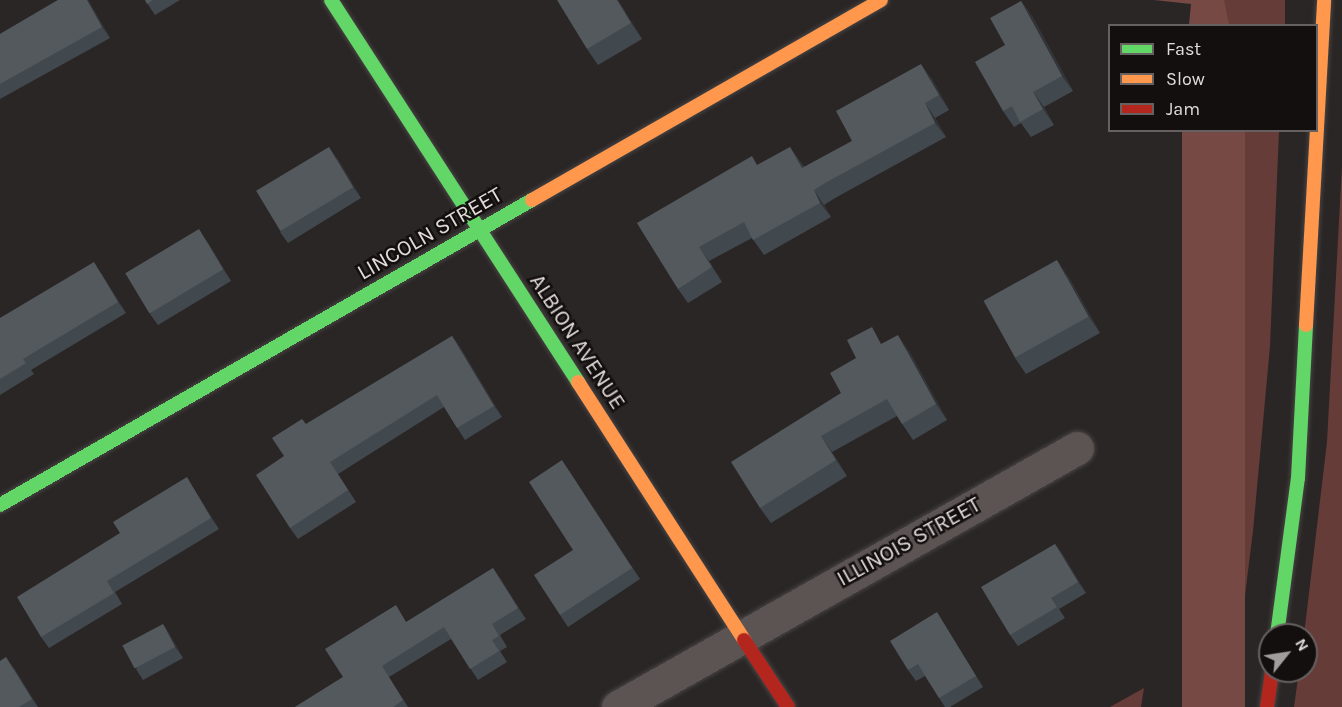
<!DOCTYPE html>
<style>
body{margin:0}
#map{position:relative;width:1342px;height:707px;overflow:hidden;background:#2b2626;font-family:Karla,sans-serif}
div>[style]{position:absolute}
.green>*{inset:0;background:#663c38;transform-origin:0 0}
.forest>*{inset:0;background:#774944;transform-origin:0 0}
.roads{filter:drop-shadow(0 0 2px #474444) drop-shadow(0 0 2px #474444)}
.street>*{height:33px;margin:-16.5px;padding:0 16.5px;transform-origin:16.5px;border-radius:16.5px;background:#5c5453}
.fast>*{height:14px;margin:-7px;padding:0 7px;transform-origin:7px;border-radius:7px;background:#63d668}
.slow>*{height:14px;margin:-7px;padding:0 7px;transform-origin:7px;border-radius:7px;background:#ff974d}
.jam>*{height:14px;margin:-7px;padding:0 7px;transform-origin:7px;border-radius:7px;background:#b3261e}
.wall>*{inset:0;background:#42494e}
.shaded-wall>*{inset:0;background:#323437}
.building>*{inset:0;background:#53595d;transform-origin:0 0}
span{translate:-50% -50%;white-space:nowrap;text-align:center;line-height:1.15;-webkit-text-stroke:5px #130f0e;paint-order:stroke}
.street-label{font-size:22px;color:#e2dbda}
.legend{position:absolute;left:1108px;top:24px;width:210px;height:108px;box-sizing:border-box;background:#130f0e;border:2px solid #666160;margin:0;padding:8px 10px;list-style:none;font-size:18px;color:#e2dbda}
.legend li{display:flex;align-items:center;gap:12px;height:30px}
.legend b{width:30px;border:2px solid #666160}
.north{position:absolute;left:1258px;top:623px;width:60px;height:60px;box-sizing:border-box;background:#130f0e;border:2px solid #666160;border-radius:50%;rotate:60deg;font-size:16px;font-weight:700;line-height:24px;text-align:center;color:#e2dbda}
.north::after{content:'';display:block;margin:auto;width:21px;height:27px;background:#a29c9b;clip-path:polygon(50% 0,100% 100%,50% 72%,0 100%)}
</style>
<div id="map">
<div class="green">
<i style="left:1224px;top:0;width:61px;height:25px"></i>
<i style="clip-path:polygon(1245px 131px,1279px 131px,1270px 346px,1253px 531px,1231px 707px,1208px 707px)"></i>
<i style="clip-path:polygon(1342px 166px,1342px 707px,1294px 707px,1299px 671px,1306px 671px,1304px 635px,1327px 442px)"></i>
<i style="clip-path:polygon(1144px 688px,1141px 707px,1110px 707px)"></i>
</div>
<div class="forest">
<i style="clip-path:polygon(1154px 0,1224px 0,1229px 25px,1189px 25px,1191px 4px)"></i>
<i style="left:1182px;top:131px;width:63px;height:577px"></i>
</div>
<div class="roads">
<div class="street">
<i style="left:618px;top:707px;width:527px;rotate:-29.43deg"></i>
</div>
<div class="fast">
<i style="left:331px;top:0;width:455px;rotate:57.1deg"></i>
<i style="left:0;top:505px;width:613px;rotate:-29.83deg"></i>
<i style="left:1277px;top:635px;width:158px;rotate:-82.4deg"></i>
<i style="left:1298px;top:478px;width:153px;rotate:-87deg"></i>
</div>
<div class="slow">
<i style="left:532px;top:200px;width:402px;rotate:-29.8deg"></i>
<i style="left:1306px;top:325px;width:325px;rotate:-86.8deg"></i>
<i style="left:578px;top:382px;width:307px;rotate:57.2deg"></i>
</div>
<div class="jam">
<i style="left:744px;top:640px;width:80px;rotate:56.7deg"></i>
<i style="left:1267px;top:707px;width:36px;rotate:-82deg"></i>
</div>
</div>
<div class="wall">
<i style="clip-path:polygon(58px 0,88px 0,110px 38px,0 99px,0 34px)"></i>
<i style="clip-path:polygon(145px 0,180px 0,155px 15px)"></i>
<i style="clip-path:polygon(618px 0,642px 39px,598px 65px,587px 49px)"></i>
<i style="clip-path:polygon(1021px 1px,1032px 16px,1073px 91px,1044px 107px,1054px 125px,1031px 137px,1021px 123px,1014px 127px,1003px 111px,1005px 45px)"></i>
<i style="clip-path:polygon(932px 79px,949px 110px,935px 118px,946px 137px,835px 198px,824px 205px,831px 217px,764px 255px,752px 238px,709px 261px,722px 282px,688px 303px,678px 289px,637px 223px,758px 165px,790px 147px,804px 167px,852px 141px)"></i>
<i style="clip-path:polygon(337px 158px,361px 198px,288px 243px,280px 232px)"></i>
<i style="clip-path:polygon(207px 241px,231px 281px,158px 325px,150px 314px)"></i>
<i style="clip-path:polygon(101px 273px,126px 313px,31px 370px,34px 374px,0 395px,0 318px)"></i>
<i style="clip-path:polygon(1068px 276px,1100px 333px,1026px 374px,1015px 358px)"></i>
<i style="clip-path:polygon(452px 336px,460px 347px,502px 417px,465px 440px,444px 407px,338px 474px,356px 502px,298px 539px,290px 528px,284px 456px,306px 424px)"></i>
<i style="clip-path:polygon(883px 343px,909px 351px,947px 420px,913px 440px,897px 416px,832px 452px,847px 476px,771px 523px,760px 508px,841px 393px)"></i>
<i style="clip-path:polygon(569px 471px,640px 579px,568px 627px,560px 615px,573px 550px)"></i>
<i style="clip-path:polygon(194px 489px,219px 529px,115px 592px,122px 604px,49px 648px,41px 637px)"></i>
<i style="clip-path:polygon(1055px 544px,1063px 555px,1086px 593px,1059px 609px,1065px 618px,1018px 646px,1010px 635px)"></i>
<i style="clip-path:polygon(493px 568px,526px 619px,500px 635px,507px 647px,500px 651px,507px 662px,478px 680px,451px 639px,389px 677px,408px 707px,295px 707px,343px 677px,407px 622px)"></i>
<i style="clip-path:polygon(163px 624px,170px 635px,183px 658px,143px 680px,136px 669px)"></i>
<i style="clip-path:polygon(944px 624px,983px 687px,950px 707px,945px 707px,925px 676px,916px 681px,908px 670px)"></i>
<i style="clip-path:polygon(14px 668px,38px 707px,0 707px)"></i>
</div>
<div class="shaded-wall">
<i style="clip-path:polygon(87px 0,88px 0,110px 38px,102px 27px)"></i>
<i style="clip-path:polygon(617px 0,618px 0,642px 39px,631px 23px)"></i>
<i style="clip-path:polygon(1021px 1px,1032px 16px,1073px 91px,1062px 76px)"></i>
<i style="clip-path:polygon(921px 64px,932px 79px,949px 110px,939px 95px)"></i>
<i style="clip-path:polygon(1033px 92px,1044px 107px,1054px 125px,1043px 109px)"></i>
<i style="clip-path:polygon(925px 103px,935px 118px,946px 137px,935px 123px)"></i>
<i style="clip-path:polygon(329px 147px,337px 158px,361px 198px,353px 187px)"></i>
<i style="clip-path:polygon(790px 147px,800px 162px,812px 183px,802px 168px)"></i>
<i style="clip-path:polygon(814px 190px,824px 205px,831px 217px,820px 203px)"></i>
<i style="clip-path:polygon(199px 229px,207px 241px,231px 281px,223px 269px)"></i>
<i style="clip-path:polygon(699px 247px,709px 261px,722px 282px,712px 267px)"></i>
<i style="clip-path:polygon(1057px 260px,1068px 276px,1100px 333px,1089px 317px)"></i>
<i style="clip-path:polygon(94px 262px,101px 273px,126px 313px,118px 302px)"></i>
<i style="clip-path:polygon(898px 335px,909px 351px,947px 420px,936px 404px)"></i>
<i style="clip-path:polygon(452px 336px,460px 347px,502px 417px,494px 406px)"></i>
<i style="clip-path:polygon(821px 436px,832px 452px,847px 476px,836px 460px)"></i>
<i style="clip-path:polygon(187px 477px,194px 489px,219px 529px,211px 518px)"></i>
<i style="clip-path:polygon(1055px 544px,1063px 555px,1086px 593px,1078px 582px)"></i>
<i style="clip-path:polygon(493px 568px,501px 579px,526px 619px,518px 608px)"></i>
<i style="clip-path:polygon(163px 624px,170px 635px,183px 658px,175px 647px)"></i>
<i style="clip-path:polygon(6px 657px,14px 668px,38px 707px,32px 699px)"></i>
</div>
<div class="building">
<i style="clip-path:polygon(58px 0,87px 0,102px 27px,0 84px,0 34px)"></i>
<i style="clip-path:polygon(145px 0,153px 0,147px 4px)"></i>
<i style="clip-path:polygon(557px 0,617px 0,631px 23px,587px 49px)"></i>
<i style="clip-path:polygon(1021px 1px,1062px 76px,1033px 92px,1043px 109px,1020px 122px,1012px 106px,1003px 111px,975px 62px,1005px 45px,990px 18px)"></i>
<i style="clip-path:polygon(921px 64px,939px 95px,925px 103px,935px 123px,825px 183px,814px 190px,820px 203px,753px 240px,744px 222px,699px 247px,712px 267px,678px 289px,637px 223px,752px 156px,757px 165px,790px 147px,802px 168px,852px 141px,836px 111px)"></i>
<i style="left:329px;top:147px;width:47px;height:85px;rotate:59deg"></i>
<i style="left:199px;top:229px;width:47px;height:86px;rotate:59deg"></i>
<i style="left:1057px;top:260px;width:65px;height:84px;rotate:61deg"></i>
<i style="clip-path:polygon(94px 262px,118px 302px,23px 359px,26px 363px,0 379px,0 318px)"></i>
<i style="clip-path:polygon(872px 327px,881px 344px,898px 335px,936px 404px,902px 424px,887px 399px,821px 436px,836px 460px,760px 508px,731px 462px,841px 393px,830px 373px,856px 358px,847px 340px)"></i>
<i style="clip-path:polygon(452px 336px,494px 406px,457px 428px,437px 395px,330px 462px,348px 490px,290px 528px,256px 475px,284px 456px,272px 438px,302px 419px,306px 424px)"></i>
<i style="clip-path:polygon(562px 460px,632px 568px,560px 615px,534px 575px,573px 550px,529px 482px)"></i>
<i style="clip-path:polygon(187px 477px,211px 518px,107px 581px,114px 593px,41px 637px,17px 597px,120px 533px,113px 522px)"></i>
<i style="clip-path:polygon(1055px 544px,1078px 582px,1051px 598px,1057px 607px,1010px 635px,981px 587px)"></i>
<i style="clip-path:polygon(493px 568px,518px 608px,492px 624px,499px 636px,492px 640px,499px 651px,470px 669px,444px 627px,382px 666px,403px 700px,393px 707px,295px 707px,343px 677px,325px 649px,396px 605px,406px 622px)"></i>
<i style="clip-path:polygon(937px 612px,976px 676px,939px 698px,918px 664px,908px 670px,890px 641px)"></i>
<i style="left:163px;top:624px;width:26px;height:46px;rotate:62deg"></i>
<i style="clip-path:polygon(6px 657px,32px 699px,19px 707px,0 707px,0 661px)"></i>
</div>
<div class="street-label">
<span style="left:430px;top:234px;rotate:-30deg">LINCOLN STREET</span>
<span style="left:577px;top:342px;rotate:57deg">ALBION AVENUE</span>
<span style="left:909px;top:542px;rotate:-29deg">ILLINOIS STREET</span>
</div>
<ul class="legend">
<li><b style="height:8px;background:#63d668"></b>Fast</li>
<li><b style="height:8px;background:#ff974d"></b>Slow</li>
<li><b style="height:8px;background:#b3261e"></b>Jam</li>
</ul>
<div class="north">N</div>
</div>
